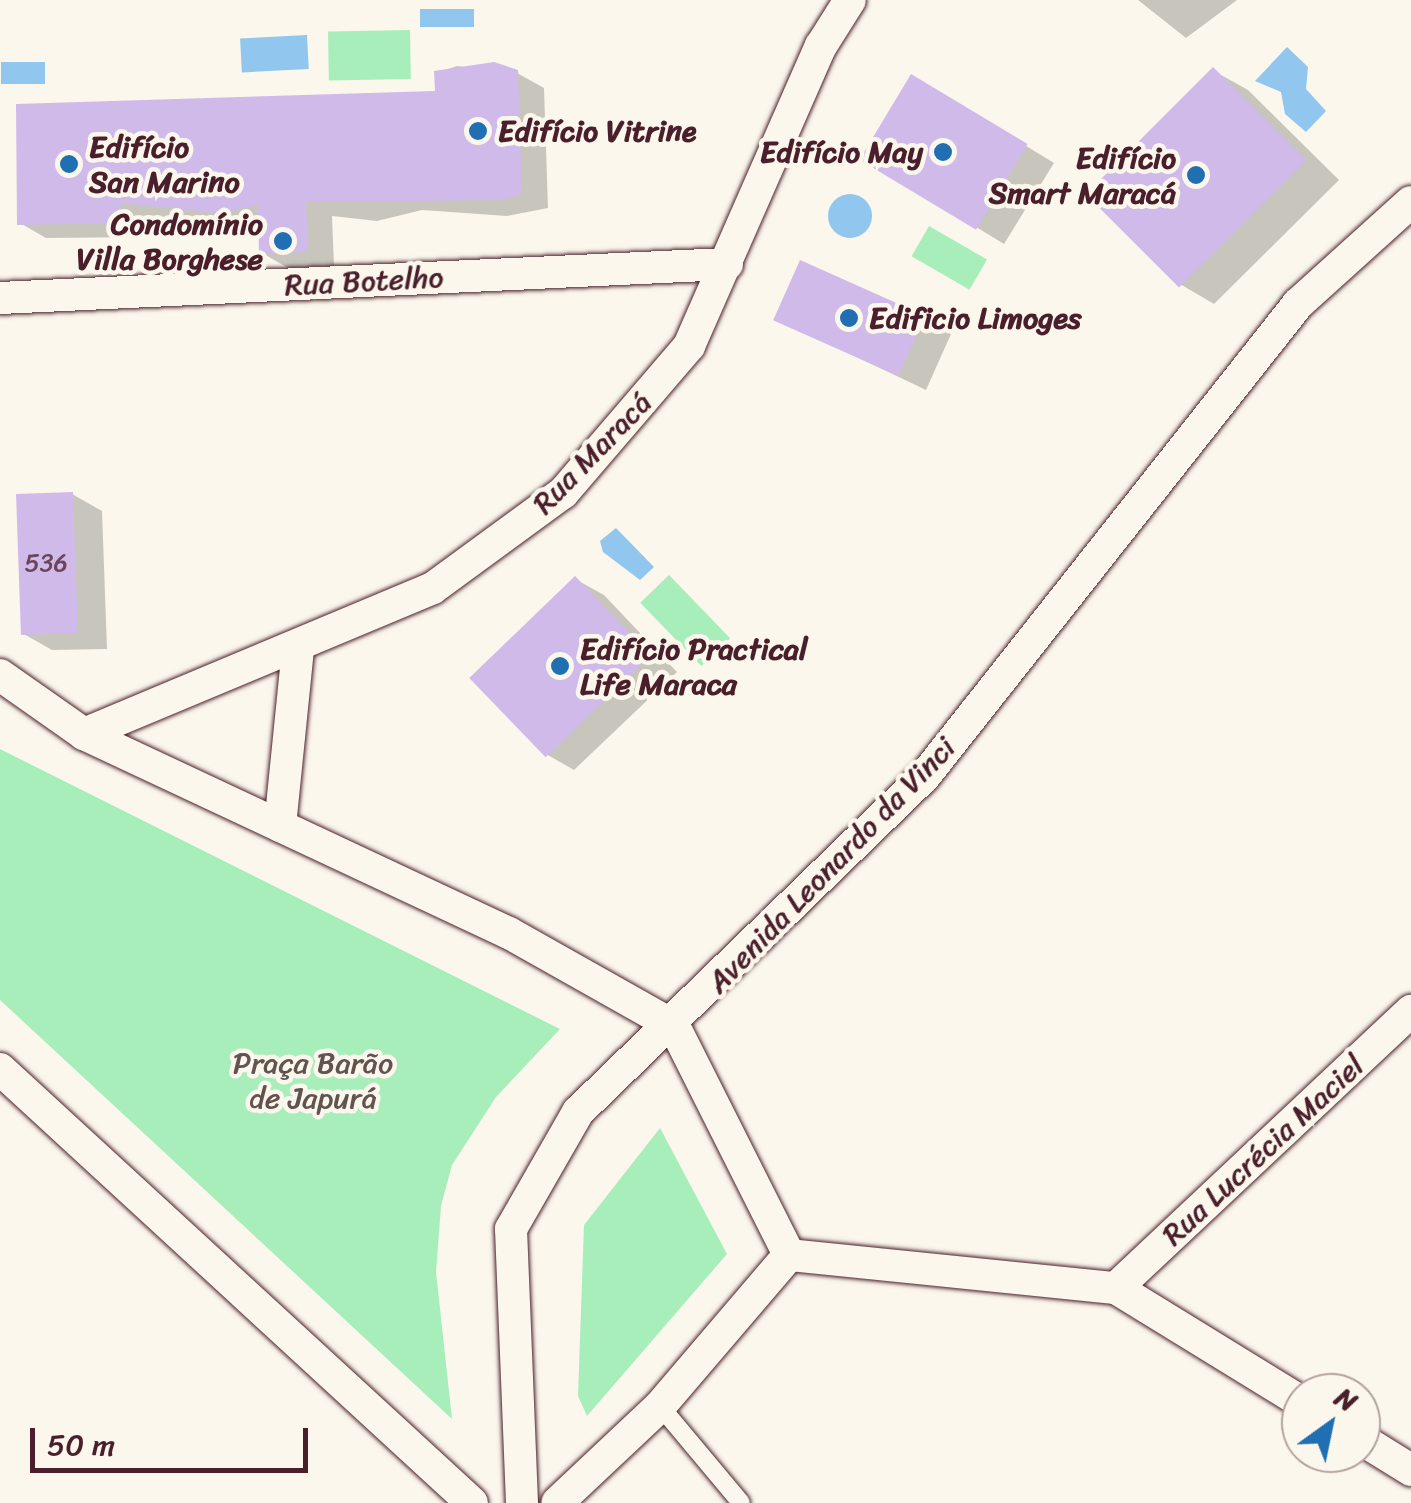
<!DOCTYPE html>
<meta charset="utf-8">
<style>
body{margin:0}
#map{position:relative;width:1411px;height:1503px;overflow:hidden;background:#fbf7ec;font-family:Sriracha,sans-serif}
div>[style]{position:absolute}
.green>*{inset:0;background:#a8eeba;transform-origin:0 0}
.water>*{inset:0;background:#91c6ee;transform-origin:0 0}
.round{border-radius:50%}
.shadow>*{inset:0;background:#0003}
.building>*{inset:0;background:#cfbaea;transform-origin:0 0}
.roads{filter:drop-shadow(0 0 2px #4a1f2b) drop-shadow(0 0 2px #4a1f2b)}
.lane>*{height:18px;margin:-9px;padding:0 9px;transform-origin:9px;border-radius:9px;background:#fbf7ec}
.street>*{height:32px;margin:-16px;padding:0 16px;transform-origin:16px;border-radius:16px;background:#fbf7ec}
.dots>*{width:28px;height:28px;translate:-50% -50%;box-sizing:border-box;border:5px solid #fbf7ec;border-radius:50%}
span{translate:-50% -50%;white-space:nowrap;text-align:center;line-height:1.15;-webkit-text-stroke:9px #fbf7ec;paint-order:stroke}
.number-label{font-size:25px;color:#6b465b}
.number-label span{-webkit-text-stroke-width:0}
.poi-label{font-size:30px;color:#4a1f2b;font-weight:700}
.left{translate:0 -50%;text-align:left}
.right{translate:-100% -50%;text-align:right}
.street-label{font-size:30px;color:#4a1f2b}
.park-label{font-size:30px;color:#62534f}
.north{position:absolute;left:1281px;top:1373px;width:100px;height:100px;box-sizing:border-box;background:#fbf7ec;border:2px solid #b4a19f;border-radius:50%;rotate:33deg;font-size:28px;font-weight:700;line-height:40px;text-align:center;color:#4a1f2b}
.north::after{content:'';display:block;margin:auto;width:35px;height:45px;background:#1f6fb2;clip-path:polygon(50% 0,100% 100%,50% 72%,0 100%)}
.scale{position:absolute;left:30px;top:1428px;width:278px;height:45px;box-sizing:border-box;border:5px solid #4a1f2b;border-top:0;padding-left:12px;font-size:30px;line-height:35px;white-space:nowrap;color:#4a1f2b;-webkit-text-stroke:8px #fbf7ec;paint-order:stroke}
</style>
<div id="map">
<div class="green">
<i style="left:410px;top:30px;width:49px;height:82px;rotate:89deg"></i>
<i style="left:929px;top:226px;width:67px;height:35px;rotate:30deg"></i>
<i style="left:669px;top:575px;width:88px;height:40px;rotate:46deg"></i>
<i style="clip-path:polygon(0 749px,560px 1029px,496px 1097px,452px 1165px,441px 1206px,436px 1272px,452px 1419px,0 1000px)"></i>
<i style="clip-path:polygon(660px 1128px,727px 1254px,587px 1416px,578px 1396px,584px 1225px)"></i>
</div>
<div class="water">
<i style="left:474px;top:9px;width:18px;height:54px;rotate:90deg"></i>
<i style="left:307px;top:35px;width:34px;height:67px;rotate:87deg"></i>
<i style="clip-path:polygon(1287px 47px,1308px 67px,1306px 89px,1326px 111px,1306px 132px,1285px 114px,1281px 92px,1255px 81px)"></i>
<i style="left:45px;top:62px;width:22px;height:44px;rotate:90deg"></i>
<i class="round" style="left:828px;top:194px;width:44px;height:44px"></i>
<i style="clip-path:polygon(616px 528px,654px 567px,640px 580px,603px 552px,600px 541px)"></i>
</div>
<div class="shadow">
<i style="clip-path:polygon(1138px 0,1237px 0,1186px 38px)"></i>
<i style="clip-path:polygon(457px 66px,517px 73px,544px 88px,548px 208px,507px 216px,422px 210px,377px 221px,332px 216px,334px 266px,288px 268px,262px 253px,261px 224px,148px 217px,148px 237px,46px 238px,20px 223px,437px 94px,437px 73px)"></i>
<i style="clip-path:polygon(1214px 71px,1248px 90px,1339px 180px,1214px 304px,1180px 284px)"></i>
<i style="clip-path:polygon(940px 93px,1054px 163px,1004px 244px,863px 158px)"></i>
<i style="clip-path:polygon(924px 318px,951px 334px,926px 390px,777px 319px)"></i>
<i style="clip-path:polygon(72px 494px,102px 511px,107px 649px,52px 650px,22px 633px)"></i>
<i style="clip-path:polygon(575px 579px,604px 595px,677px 672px,574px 770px,546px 754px)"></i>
</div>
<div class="building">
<i style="clip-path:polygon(494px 62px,518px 70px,522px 193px,504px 200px,306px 202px,308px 252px,259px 254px,258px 205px,218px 213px,122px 203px,123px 223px,17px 225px,16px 104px,435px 91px,434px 71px)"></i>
<i style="left:1213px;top:67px;width:132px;height:180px;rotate:45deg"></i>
<i style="left:911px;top:74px;width:136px;height:100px;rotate:31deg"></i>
<i style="left:800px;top:260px;width:137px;height:66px;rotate:24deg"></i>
<i style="left:73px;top:492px;width:141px;height:57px;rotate:88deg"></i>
<i style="left:575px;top:576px;width:110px;height:147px;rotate:46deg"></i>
</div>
<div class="roads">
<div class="lane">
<i style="left:660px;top:1406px;width:126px;rotate:50.1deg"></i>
</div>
<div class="street">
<i style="left:0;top:298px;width:728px;rotate:-2.68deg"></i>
<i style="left:0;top:675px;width:103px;rotate:35.1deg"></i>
<i style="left:84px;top:734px;width:469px;rotate:25.1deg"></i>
<i style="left:509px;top:933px;width:189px;rotate:29.4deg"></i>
<i style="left:674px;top:1026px;width:256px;rotate:63.3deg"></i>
<i style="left:789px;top:1255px;width:199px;rotate:130.5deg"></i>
<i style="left:660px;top:1406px;width:141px;rotate:136.7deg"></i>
<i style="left:84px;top:734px;width:378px;rotate:-22.7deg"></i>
<i style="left:433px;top:588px;width:161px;rotate:-36.2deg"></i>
<i style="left:563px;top:493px;width:194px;rotate:-49.4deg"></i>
<i style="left:689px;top:346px;width:328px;rotate:-66.3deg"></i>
<i style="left:821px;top:46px;width:54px;rotate:-57.8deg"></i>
<i style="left:280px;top:826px;width:178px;rotate:-84.2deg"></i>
<i style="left:0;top:1069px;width:641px;rotate:42.6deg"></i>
<i style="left:789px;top:1255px;width:329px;rotate:5.8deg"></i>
<i style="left:1116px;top:1288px;width:217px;rotate:31.6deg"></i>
<i style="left:1116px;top:1288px;width:405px;rotate:-43.2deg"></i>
<i style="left:1361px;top:1439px;width:59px;rotate:31.8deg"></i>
<i style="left:522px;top:1503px;width:274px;rotate:-92.3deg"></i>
<i style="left:511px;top:1229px;width:135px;rotate:-60.2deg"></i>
<i style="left:578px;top:1112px;width:482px;rotate:-44.1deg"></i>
<i style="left:924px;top:777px;width:603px;rotate:-51.67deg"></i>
<i style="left:1298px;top:304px;width:152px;rotate:-42.1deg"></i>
</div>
</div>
<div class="dots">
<i style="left:478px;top:131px;background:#1f6fb2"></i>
<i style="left:943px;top:152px;background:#1f6fb2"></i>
<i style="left:69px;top:164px;background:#1f6fb2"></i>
<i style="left:1196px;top:175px;background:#1f6fb2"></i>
<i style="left:283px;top:241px;background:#1f6fb2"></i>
<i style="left:849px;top:318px;background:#1f6fb2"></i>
<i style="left:560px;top:666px;background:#1f6fb2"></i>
</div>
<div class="number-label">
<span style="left:46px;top:563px">536</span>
</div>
<div class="poi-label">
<span class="left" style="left:498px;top:131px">Edifício Vitrine</span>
<span class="left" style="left:89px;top:164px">Edifício<br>San Marino</span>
<span class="right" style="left:923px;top:152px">Edifício May</span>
<span class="right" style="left:1176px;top:175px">Edifício<br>Smart Maracá</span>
<span class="right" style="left:263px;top:241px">Condomínio<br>Villa Borghese</span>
<span class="left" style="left:869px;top:318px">Edificio Limoges</span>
<span class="left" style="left:580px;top:666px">Edifício Practical<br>Life Maraca</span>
</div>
<div class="street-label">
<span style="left:364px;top:281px;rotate:-3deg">Rua Botelho</span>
<span style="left:592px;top:453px;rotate:-46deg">Rua Maracá</span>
<span style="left:831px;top:865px;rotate:-46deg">Avenida Leonardo da Vinci</span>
<span style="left:1263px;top:1150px;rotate:-43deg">Rua Lucrécia Maciel</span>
</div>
<div class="park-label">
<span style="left:313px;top:1080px">Praça Barão<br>de Japurá</span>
</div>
<div class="north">N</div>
<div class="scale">50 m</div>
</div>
